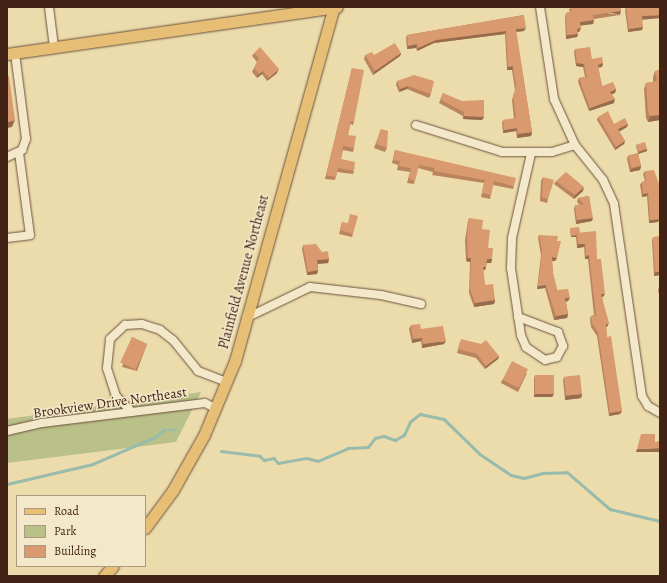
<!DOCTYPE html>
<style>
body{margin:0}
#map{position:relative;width:667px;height:583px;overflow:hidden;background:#ecdcac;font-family:Alegreya,serif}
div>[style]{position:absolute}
.green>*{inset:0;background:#b9c088}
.stream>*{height:2.5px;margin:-1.25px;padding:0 1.25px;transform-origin:1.25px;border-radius:1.25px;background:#99bbab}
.roads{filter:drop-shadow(0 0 1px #6c513c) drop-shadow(0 0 1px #6c513c)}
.minor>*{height:8px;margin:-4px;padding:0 4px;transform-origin:4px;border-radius:4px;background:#f3e8c9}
.major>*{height:11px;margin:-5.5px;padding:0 5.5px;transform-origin:5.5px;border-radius:5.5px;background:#e6be76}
.wall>*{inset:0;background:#ba845f}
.shaded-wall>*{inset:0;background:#976c4d;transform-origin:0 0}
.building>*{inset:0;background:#d89a6e;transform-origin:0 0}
span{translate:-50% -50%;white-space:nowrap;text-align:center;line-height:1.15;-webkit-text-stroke:3px #f3e8c9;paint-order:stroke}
.street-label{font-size:14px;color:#422316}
.frame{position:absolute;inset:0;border:8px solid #422316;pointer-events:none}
.legend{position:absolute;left:16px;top:495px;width:130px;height:72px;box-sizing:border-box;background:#f3e8c9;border:1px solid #ac9981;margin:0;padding:5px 7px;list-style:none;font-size:12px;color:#422316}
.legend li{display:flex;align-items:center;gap:8px;height:20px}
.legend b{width:20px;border:1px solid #ac9981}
</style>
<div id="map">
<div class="green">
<i style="clip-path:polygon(201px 392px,176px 442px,7px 463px,7px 419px)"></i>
</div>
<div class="stream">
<i style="left:221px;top:451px;width:39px;rotate:7deg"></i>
<i style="left:260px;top:456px;width:6px;rotate:45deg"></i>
<i style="left:264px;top:460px;width:10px;rotate:-11deg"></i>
<i style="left:274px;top:458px;width:6px;rotate:51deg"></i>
<i style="left:278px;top:463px;width:29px;rotate:-10deg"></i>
<i style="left:307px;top:458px;width:11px;rotate:15deg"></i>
<i style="left:318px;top:461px;width:33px;rotate:-23deg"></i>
<i style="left:348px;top:448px;width:20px;rotate:-3deg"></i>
<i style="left:368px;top:447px;width:11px;rotate:-52deg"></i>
<i style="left:375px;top:438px;width:9px;rotate:-13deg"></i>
<i style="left:384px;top:436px;width:12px;rotate:20deg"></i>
<i style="left:395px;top:440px;width:10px;rotate:-29deg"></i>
<i style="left:404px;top:435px;width:14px;rotate:-65deg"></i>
<i style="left:410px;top:422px;width:13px;rotate:-39deg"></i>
<i style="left:420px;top:414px;width:25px;rotate:12deg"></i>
<i style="left:444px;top:419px;width:50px;rotate:44.2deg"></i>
<i style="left:480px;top:454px;width:37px;rotate:34deg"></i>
<i style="left:511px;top:475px;width:13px;rotate:13deg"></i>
<i style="left:524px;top:478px;width:20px;rotate:-15deg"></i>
<i style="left:543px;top:473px;width:24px;rotate:-2deg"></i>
<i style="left:567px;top:472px;width:57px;rotate:40.7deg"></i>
<i style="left:610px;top:509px;width:51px;rotate:13.5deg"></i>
<i style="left:7px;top:484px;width:88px;rotate:-13.1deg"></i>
<i style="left:93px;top:464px;width:68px;rotate:-23.5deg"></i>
<i style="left:155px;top:437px;width:11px;rotate:-38deg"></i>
<i style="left:164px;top:430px;width:13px"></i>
</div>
<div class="roads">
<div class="minor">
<i style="left:49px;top:7px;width:40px;rotate:82.9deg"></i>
<i style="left:540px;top:7px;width:93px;rotate:81.3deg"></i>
<i style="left:554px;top:99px;width:51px;rotate:65.5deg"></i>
<i style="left:575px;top:145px;width:45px;rotate:51.3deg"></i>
<i style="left:603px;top:180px;width:26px;rotate:65deg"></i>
<i style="left:614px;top:204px;width:194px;rotate:81.7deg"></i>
<i style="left:642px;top:396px;width:12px;rotate:59deg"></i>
<i style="left:648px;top:406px;width:14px;rotate:30deg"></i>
<i style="left:416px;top:125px;width:90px;rotate:17.4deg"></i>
<i style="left:502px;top:152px;width:50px"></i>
<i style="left:552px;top:152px;width:24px;rotate:-17deg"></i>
<i style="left:7px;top:157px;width:17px;rotate:-25deg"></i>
<i style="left:22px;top:150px;width:12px;rotate:-70deg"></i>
<i style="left:26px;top:139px;width:87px;rotate:-97.3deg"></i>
<i style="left:7px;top:238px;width:23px;rotate:-7deg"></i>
<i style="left:30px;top:235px;width:83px;rotate:-97.6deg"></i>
<i style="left:518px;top:317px;width:43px;rotate:20.6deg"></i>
<i style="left:558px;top:332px;width:15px;rotate:70deg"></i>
<i style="left:563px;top:346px;width:13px;rotate:119deg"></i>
<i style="left:557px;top:357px;width:12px;rotate:166deg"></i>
<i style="left:545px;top:360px;width:23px;rotate:-146deg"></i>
<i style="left:526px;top:347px;width:13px;rotate:-113deg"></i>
<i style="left:521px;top:335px;width:68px;rotate:-98.5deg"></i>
<i style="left:511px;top:268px;width:30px;rotate:-88deg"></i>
<i style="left:512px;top:238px;width:86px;rotate:-77.3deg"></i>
<i style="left:246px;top:318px;width:71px;rotate:-25.8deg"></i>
<i style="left:310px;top:287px;width:71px;rotate:6.4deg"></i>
<i style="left:381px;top:295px;width:41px;rotate:12.7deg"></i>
<i style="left:132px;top:412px;width:23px;rotate:-135deg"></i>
<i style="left:116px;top:396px;width:29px;rotate:-108deg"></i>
<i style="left:107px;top:368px;width:29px;rotate:-84deg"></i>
<i style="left:110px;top:339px;width:21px;rotate:-43deg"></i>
<i style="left:125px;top:325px;width:17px;rotate:-3deg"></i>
<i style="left:142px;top:324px;width:19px;rotate:18deg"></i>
<i style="left:160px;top:330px;width:16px;rotate:38deg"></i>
<i style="left:173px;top:340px;width:40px;rotate:51deg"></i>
<i style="left:198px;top:371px;width:31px;rotate:21deg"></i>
<i style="left:7px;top:431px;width:36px;rotate:-13deg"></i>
<i style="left:42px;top:423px;width:164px;rotate:-7deg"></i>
<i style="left:205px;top:403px;width:13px;rotate:27deg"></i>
</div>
<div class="major">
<i style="left:7px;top:54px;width:333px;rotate:-8.1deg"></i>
<i style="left:145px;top:528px;width:47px;rotate:-53.6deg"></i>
<i style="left:173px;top:490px;width:63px;rotate:-60.6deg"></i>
<i style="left:204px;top:435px;width:80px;rotate:-67.3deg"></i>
<i style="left:235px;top:361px;width:368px;rotate:-74.4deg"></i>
<i style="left:104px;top:576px;width:13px;rotate:-48deg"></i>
</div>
</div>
<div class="wall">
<i style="clip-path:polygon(571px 7px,620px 15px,594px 19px,593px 24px,580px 25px,581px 28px,579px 32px,578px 32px,578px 34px,577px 37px,566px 39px,565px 17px,566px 13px,570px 12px,569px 10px)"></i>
<i style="clip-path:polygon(626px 7px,660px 18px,642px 19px,642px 30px,628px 32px,625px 10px)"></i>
<i style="clip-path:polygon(524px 15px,524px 31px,516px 32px,532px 132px,531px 136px,517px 138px,516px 131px,503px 133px,502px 123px,503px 120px,514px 119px,512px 100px,515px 90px,512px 70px,507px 70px,505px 34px,434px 43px,417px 51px,416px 48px,407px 49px,406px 38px,407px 35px)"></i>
<i style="clip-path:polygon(575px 49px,592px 59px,603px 63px,602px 67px,598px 67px,602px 86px,616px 89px,615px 93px,612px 94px,614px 103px,589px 111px,578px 82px,579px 78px,585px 77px,583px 67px,576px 66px,574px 52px)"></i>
<i style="clip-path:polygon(254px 53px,277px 73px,267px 81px,262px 74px,257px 78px,252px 72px,257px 62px,252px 56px)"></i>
<i style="clip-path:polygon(401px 53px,400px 56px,373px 75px,364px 59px,365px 55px,374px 55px)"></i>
<i style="clip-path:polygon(352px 68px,354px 122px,353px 125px,350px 124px,348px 135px,354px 148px,353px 152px,343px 150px,341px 159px,354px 171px,353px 174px,337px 172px,335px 180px,325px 179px)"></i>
<i style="clip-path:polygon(660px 70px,660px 120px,648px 122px,646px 118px,644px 89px,646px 83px,653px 82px,653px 77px,655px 71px)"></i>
<i style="clip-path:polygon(397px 81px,431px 94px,429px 98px,407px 89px,399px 92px,396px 85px)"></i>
<i style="clip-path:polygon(443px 93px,484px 117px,482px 120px,463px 119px,463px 116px,439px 103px)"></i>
<i style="clip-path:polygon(598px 117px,614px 124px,628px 124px,627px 127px,619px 131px,625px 141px,624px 144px,615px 150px,597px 120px)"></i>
<i style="clip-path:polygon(381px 129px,387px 148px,385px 152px,374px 148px)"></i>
<i style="clip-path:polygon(636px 145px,647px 149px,647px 151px,638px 154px,641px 166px,640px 170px,630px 172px,627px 159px,628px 156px,638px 153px,636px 146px)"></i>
<i style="clip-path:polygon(395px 150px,514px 186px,513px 189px,493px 185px,490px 199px,481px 197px,484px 183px,432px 175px,433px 172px,418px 168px,414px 184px,407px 183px,410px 172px,397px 170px,398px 165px,392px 163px)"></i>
<i style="clip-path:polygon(645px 171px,658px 222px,649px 223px,647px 196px,642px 197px,640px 185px,642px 182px,645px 181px,643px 174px)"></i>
<i style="clip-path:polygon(543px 177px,548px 199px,547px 203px,540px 201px,541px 181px)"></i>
<i style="clip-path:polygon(556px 181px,583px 191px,574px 199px,554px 184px)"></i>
<i style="clip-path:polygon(589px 196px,592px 221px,576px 224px,574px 209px,575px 205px,580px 205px,577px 202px,578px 198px)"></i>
<i style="clip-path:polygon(469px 218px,482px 229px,492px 259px,491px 263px,487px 263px,486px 267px,485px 270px,483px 270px,485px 285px,495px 300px,494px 304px,474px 307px,469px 293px,470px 262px,466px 261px,465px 240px,468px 221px)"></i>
<i style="clip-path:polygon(342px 222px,353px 234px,352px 237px,339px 234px)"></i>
<i style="clip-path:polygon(570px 228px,580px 233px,597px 259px,603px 297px,602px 297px,607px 327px,606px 327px,607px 337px,622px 411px,620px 414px,609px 416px,597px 336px,591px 327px,590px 319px,591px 316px,594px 315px,588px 259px,585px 259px,584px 247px,577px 248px,576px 237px,571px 237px,570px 230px)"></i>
<i style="clip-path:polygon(539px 235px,557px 258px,555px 261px,552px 261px,553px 273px,557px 290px,568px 301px,566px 302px,568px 314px,567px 318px,554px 320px,545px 288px,537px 289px,541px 255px,538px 238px)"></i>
<i style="clip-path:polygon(653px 237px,660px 275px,654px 276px,652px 240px)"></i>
<i style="clip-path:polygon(303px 245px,322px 252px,329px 259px,328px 263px,318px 264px,318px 270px,317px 274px,307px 275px,302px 249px)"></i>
<i style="clip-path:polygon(659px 287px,660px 287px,660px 299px,658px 290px)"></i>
<i style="clip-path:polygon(411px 325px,421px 329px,444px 344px,422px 348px,421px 341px,412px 343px,409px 329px)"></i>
<i style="clip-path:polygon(132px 337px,147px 344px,137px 371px,122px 367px)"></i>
<i style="clip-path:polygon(460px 342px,499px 356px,498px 359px,485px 369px,476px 358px,457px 353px)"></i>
<i style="clip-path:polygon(527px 373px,518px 392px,501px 383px,502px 380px)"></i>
<i style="clip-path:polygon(535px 375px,554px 394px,552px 397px,534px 397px,534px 378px)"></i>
<i style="clip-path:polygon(564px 377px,582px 394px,581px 398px,565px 400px,563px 380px)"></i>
</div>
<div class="shaded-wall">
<i style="left:621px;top:11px;width:4px;height:28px;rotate:104deg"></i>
<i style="clip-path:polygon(660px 15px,660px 18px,640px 20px,642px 16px)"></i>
<i style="clip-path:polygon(594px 20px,593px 24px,578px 26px,580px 22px)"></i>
<i style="clip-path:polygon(643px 27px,642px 30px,628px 32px,629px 29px)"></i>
<i style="clip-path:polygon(526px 28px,524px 31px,515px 32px,516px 29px)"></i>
<i style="clip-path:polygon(581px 28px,579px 32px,576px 32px,577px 29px)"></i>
<i style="clip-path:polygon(506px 31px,505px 34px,434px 43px,417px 51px,418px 48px,436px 40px)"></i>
<i style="clip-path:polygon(578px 34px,577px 37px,566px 39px,567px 35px)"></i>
<i style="clip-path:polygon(417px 44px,416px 48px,407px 49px,408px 46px)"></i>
<i style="clip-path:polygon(401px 53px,400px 56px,373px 75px,375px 71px)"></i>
<i style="clip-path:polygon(577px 63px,584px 64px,583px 67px,576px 66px)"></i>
<i style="clip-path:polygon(603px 63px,602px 67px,597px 68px,598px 65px)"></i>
<i style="clip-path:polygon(513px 66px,512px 70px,507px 70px,508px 67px)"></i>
<i style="clip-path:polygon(279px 69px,277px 73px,267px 81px,269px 78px)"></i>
<i style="clip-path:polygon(263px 71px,262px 74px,257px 78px,259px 74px)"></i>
<i style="clip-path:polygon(408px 86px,407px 89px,399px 92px,400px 89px)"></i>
<i style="clip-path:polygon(616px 89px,615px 93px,609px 95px,610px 92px)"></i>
<i style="clip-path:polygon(615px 99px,614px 103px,589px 111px,590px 108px)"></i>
<i style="clip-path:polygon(660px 115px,660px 120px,648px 122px,650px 116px)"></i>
<i style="clip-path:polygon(464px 116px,484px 117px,482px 120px,463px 119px)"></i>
<i style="clip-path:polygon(15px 120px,12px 127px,7px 128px,7px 122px)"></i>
<i style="clip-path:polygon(628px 124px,627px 127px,617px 133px,618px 129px)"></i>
<i style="clip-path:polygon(517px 128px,516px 131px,503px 133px,504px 130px)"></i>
<i style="clip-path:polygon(532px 132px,531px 136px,517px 138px,518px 134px)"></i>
<i style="clip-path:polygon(625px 141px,624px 144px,615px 150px,616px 147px)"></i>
<i style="clip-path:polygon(647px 149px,647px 151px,638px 154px,639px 152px)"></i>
<i style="clip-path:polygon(641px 166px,640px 170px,630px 172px,631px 169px)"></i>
<i style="clip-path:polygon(584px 187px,583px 191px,574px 199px,575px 195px)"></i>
<i style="clip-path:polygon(648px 193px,647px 196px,642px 197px,643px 194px)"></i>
<i style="clip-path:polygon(593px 218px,592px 221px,576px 224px,577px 220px)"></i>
<i style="clip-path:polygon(660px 219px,658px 222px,649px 223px,650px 220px)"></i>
<i style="clip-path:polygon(576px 235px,576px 237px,571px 237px,571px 236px)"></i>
<i style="clip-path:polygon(578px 244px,585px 244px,584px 247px,577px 248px)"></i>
<i style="clip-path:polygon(589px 255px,588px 259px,585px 259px,586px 256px)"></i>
<i style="clip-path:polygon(552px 257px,557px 258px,555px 261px,550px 261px)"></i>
<i style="clip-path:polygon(468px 258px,471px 258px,470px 262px,466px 261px)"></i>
<i style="clip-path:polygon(329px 259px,328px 263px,316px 264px,317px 260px)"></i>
<i style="clip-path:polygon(487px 259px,492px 259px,491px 263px,486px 263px)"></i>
<i style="clip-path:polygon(483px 267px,486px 267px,485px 270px,481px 270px)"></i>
<i style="clip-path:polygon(318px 270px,317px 274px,307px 275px,308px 272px)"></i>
<i style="clip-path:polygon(655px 272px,660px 272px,660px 275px,654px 276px)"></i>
<i style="clip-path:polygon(546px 285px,545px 288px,537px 289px,538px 286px)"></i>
<i style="clip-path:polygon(601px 294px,605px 294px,603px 297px,600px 298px)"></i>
<i style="clip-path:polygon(565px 298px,570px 298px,568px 301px,564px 302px)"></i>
<i style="clip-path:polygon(495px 300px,494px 304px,474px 307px,475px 303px)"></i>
<i style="clip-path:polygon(568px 314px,567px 318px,554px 320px,556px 316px)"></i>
<i style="clip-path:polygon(609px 323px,607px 327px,604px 327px,606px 324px)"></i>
<i style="clip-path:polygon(422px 338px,421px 341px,412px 343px,413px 339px)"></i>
<i style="clip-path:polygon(446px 341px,444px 344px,422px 348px,423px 344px)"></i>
<i style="clip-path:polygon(499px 356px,498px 359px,485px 369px,486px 366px)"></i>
<i style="clip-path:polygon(535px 394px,554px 394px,552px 397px,534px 397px)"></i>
<i style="clip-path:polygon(582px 394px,581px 398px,565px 400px,566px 396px)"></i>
<i style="clip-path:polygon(622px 411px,620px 414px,609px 416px,610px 413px)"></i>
<i style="clip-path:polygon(660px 448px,660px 452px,636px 452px,637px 449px)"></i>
</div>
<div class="building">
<i style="clip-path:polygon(571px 7px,621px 7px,621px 11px,593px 15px,594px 20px,580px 22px,581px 28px,577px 29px,578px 34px,567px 35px,566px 13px,571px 12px)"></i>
<i style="clip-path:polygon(626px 7px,660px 7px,660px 15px,642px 16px,643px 27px,629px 29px)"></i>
<i style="clip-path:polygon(524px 15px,526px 28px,516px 29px,532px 132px,518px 134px,517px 128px,504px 130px,503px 120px,516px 118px,513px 96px,516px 87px,513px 66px,508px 67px,506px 31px,436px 40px,418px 48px,417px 44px,408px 46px,407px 35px)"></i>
<i style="clip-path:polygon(395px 43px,401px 53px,375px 71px,365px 55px,372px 52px,374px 55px)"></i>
<i style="clip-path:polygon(260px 47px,279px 69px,269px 78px,263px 71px,259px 74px,254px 68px,259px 58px,254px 53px)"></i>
<i style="clip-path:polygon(590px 47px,592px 59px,602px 57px,603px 63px,598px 65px,602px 86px,613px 82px,616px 89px,610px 92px,615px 99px,590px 108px,579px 78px,587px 77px,584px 64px,577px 63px,575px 49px)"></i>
<i style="clip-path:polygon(352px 68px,364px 70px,354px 122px,351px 121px,348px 135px,356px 136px,354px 148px,343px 146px,341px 159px,355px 162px,354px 171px,338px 168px,336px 177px,326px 175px)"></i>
<i style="clip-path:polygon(660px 70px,660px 115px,650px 116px,648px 112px,646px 83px,657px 81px,655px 71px)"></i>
<i style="clip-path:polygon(414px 75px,434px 81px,431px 94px,408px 86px,400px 89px,397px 81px)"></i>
<i style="clip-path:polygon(7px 76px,9px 76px,15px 120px,7px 122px)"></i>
<i style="clip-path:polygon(443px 93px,462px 101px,484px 100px,484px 117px,464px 116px,464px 112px,441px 100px)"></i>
<i style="clip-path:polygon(608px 111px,614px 124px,625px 118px,628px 124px,618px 129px,625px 141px,616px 147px,598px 117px)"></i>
<i style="clip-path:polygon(381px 129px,388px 131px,387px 148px,376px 144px)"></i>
<i style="left:645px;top:142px;width:7px;height:9px;rotate:74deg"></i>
<i style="clip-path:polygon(395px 150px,516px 178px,514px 186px,494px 181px,491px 195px,482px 193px,485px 180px,434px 171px,434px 168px,419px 165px,415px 181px,409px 179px,411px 168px,399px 166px,400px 161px,393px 160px)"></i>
<i style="left:638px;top:153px;width:13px;height:10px;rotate:77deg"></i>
<i style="clip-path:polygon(654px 170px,659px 184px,660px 219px,650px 220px,648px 193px,643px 194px,642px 182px,646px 181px,645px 171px)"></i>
<i style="clip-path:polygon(566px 172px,584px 187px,575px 195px,556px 181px)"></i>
<i style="clip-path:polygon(543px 177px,554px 180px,548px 199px,542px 198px)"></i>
<i style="clip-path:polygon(589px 196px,593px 218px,577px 220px,575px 205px,584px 204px,578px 198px)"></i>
<i style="clip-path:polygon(350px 214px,358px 216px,353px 234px,340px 230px,342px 222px,348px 223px)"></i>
<i style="clip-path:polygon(469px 218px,483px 220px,482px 229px,490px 230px,488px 248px,493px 248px,492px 259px,487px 259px,486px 267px,483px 267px,485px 285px,493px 284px,495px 300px,475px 303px,470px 289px,471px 258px,468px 258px,467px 236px)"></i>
<i style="clip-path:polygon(579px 227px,580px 233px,577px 233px,576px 235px,571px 236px,570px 228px)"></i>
<i style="clip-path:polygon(596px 231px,597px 259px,601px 259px,605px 294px,601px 294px,609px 323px,606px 324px,607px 337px,611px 336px,622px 411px,610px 413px,598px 332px,592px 323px,591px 316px,596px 315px,589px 255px,586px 256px,585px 244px,578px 244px,577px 233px)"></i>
<i style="clip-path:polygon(539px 235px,558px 236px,557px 241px,561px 241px,557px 258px,552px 257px,553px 273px,557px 290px,568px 289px,570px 298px,565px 298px,568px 314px,556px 316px,546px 285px,538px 286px,542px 251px)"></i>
<i style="clip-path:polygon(660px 236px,660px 272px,655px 272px,653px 237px)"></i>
<i style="clip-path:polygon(316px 244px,322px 252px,328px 251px,329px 259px,317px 260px,318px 270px,308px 272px,303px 245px)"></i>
<i style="clip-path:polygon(420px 324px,421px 329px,443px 326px,446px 341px,423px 344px,422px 338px,413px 339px,411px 325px)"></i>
<i style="left:132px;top:337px;width:17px;height:28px;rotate:25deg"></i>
<i style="clip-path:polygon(461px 339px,481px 344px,486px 340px,499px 356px,486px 366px,477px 354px,458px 349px)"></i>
<i style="left:512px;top:361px;width:18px;height:21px;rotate:27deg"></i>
<i style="left:535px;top:375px;width:19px;height:19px"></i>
<i style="left:580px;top:375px;width:19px;height:16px;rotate:84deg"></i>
<i style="clip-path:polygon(641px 434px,655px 434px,655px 442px,660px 441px,660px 448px,637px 449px)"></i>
</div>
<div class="street-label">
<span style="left:244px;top:272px;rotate:-75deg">Plainfield Avenue Northeast</span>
<span style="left:110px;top:403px;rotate:-8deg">Brookview Drive Northeast</span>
</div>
<div class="frame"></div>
<ul class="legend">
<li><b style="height:5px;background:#e6be76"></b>Road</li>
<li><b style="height:11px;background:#b9c088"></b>Park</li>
<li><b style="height:11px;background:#d89a6e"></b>Building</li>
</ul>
</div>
